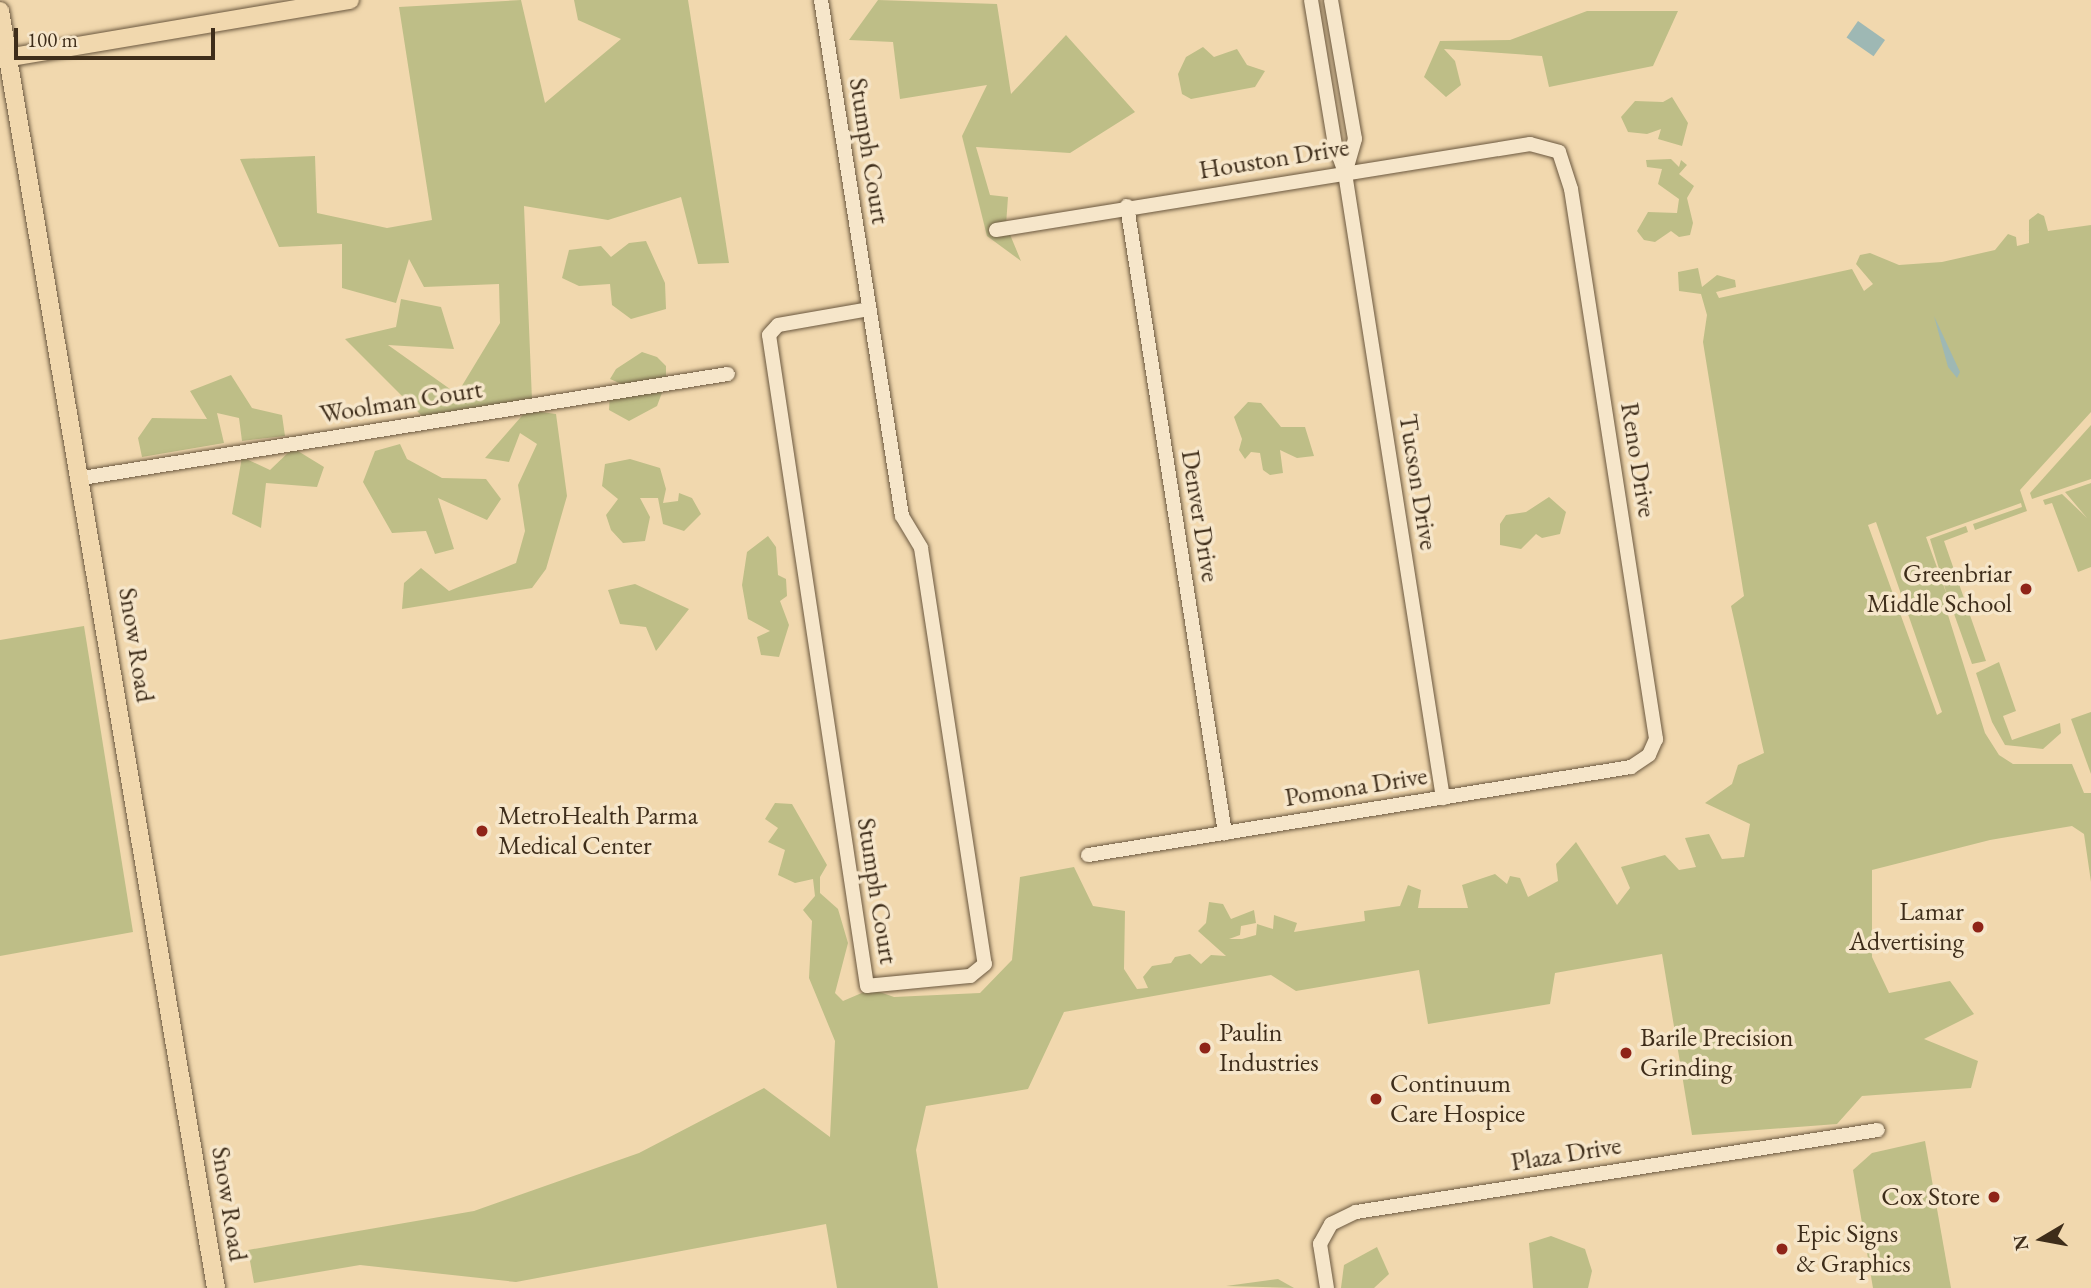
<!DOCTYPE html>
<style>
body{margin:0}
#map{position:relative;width:2091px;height:1288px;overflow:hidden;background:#f1d8ae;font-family:"EB Garamond",serif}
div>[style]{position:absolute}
.green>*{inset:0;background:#bebe87}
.water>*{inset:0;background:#9eb8b4;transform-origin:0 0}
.roads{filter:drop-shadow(0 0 2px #6b583f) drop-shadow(0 0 2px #6b583f)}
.minor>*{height:14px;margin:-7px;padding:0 7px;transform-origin:7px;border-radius:7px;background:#f6e6ca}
.major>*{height:18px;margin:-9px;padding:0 9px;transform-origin:9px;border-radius:9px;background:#f1d8ae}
.dots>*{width:19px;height:19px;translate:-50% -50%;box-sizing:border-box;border:4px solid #f6e6ca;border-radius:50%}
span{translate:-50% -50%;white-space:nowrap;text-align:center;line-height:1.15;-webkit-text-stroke:7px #f6e6ca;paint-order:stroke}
.street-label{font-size:26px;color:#3e2d1a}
.poi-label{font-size:26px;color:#3e2d1a}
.right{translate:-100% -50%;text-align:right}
.left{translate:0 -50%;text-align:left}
.north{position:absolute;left:2007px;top:1204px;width:70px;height:70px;-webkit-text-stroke:5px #f6e6ca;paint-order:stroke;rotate:260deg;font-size:19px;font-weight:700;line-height:28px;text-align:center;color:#3e2d1a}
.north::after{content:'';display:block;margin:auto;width:24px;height:32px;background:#3e2d1a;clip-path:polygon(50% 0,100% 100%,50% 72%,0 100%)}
.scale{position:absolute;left:14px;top:28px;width:201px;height:32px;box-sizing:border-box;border:4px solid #3e2d1a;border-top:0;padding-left:9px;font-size:21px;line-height:24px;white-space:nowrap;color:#3e2d1a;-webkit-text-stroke:5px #f6e6ca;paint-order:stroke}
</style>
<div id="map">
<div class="green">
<i style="clip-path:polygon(521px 0,545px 103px,621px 39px,578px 20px,574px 0,688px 0,729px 263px,698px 264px,681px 197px,608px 220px,524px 206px,532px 400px,422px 416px,345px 339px,396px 327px,401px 299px,441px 307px,454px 349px,388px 345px,457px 394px,500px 323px,499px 284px,424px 287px,409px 259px,396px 303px,342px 288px,342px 244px,279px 247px,240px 159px,315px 156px,317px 213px,387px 228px,432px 220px,399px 7px)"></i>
<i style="clip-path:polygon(878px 0,997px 4px,1011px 94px,1066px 35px,1135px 112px,1070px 153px,976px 147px,990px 195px,1008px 197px,1006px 225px,1021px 261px,987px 236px,962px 136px,987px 85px,900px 99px,893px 42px,849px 40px)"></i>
<i style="clip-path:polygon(1587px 11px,1678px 11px,1653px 66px,1549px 87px,1542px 56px,1444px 49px,1455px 61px,1461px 85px,1446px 97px,1424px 77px,1440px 41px,1510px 40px)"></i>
<i style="clip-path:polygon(1203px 47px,1214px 57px,1237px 49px,1247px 65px,1265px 71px,1255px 87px,1191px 99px,1182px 94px,1178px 74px,1186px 57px)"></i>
<i style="clip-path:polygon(1672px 97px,1688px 123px,1682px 146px,1658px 139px,1661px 129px,1647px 134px,1628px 132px,1621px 117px,1635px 101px,1663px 102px)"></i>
<i style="clip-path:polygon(1671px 159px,1679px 167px,1681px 160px,1687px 165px,1679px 174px,1694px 186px,1687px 198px,1693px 223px,1690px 235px,1679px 237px,1671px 231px,1655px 242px,1644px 240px,1637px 231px,1648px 212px,1677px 213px,1679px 199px,1658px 184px,1662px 169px,1647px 167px,1646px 160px)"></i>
<i style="clip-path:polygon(evenodd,2038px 213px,2044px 216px,2048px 231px,2091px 225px,2091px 412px,2020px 490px,2027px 511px,1975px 530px,1973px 524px,2022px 507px,2021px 503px,1926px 537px,1947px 595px,1930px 539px,1966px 526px,1968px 532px,1944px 541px,1986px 661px,1972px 664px,1953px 611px,1943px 599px,1985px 733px,1999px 755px,2013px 764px,2072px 764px,2084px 793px,2091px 793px,2091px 882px,2084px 834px,2072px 826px,1990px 840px,1872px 870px,1872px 957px,1889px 993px,1950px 981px,1974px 1014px,1924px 1039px,1978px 1061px,1971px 1088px,1862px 1096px,1837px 1124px,1692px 1135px,1662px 954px,1555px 973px,1550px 1004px,1428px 1024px,1419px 970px,1296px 991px,1271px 975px,1064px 1012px,1028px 1089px,926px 1106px,916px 1150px,938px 1288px,837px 1288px,826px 1224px,516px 1282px,360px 1265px,254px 1283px,248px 1250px,474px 1211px,639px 1153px,764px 1088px,830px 1137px,835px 1041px,809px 978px,812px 921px,803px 910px,815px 896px,813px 879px,795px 883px,778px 875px,785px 850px,768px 842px,778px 828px,765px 819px,775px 803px,792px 804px,827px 865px,820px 877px,820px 893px,838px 909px,848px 943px,835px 993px,843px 1001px,871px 989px,894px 997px,980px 993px,1012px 960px,1020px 877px,1074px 867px,1093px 906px,1125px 911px,1124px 969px,1137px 989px,1148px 988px,1143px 977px,1152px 966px,1171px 963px,1175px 957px,1190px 954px,1201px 964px,1211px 955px,1226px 956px,1198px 931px,1206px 923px,1209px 902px,1223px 904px,1231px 919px,1254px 910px,1256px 923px,1241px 926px,1240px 935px,1229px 939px,1242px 939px,1256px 935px,1257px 924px,1273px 929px,1274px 915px,1297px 923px,1294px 932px,1365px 921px,1364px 911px,1400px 906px,1408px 885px,1421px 890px,1418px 908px,1468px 908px,1462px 885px,1495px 874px,1507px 884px,1510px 876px,1520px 878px,1528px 897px,1558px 881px,1556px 864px,1576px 842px,1617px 905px,1630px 888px,1621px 867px,1665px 855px,1679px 870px,1696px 867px,1685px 838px,1709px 834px,1722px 859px,1744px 857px,1750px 824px,1705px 803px,1732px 784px,1738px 765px,1764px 753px,1731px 606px,1744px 596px,1703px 342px,1707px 315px,1701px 294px,1679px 291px,1678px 272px,1698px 268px,1702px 287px,1717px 275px,1735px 280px,1736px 287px,1716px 292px,1719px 298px,1852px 269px,1864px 291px,1873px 284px,1856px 264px,1860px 255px,1870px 253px,1899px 265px,1942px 262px,1995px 250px,2008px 234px,2016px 237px,2017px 246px,2029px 243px,2029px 220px,2038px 213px,1876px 522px,1942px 712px,1937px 715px,1868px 525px,1876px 522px)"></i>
<i style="clip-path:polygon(646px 241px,665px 283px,666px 309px,631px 319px,612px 305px,610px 284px,579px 286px,562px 278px,569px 250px,601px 246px,611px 257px,629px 243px)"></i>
<i style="clip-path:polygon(642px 352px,657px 357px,666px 366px,666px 382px,657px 406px,629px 421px,609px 410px,610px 392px,626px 386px,610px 379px,616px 369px)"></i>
<i style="clip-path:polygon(231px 375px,252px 408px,282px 415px,285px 436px,242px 441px,239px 418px,217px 413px,224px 443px,142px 457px,138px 438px,152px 418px,207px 419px,190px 391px)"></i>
<i style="clip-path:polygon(1248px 402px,1261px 403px,1281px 427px,1305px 427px,1314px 456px,1297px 458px,1280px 450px,1283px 473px,1270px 475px,1263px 470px,1260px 453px,1251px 452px,1245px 459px,1239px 450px,1242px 439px,1234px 417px)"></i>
<i style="clip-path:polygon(527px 410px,556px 414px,567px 496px,546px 569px,532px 588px,402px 609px,404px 583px,421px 568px,449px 591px,516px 563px,525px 531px,518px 485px,537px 444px,520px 433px,509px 462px,485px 458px)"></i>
<i style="clip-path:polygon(2091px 425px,2091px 479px,2032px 499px,2030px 493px)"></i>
<i style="clip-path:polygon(400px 444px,407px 459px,442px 478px,486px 479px,501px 499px,487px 520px,438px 498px,454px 549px,435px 554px,426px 531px,392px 533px,363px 482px,375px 451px)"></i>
<i style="clip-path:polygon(293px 448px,324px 467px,317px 487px,266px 483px,261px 528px,232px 514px,242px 457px,270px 470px)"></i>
<i style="clip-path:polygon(630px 459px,660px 468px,666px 489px,663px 503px,678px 501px,679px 493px,692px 498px,701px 514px,684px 531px,663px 524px,658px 498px,640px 498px,650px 517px,645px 541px,623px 543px,611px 530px,606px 515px,618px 499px,602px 486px,605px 464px)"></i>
<i style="clip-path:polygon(2091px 483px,2091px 567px,2078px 572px,2052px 503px,2045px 505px,2043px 500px,2062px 494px,2087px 518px,2065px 492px)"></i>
<i style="clip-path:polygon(1549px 497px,1566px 512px,1560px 534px,1542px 538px,1536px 534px,1521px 549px,1500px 545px,1500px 524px,1506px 515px,1526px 512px)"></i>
<i style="clip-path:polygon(768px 536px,776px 547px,778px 575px,786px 579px,787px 596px,780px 601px,789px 625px,779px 657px,761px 655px,757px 637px,770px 631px,748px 619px,742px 585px,747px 552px)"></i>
<i style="clip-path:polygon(635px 584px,689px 609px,656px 651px,646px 627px,620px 624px,608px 590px)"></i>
<i style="clip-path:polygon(84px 626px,133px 932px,0 956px,0 640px)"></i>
<i style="clip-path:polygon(1999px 662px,2016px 711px,2003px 716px,2012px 740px,2060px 723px,2061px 733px,2043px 749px,2005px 745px,1992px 722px,1976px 673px)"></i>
<i style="clip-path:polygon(2091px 712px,2091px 774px,2071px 719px)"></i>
<i style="clip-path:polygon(1925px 1141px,1951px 1288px,1873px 1288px,1853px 1170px,1872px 1153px)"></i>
<i style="clip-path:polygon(1551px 1236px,1585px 1249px,1592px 1271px,1588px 1288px,1533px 1288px,1529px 1243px)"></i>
<i style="clip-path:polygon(1377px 1247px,1389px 1274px,1374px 1288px,1341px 1288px,1344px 1265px)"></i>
<i style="clip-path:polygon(1278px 1279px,1294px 1288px,1226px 1286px)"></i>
</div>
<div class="water">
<i style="left:1858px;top:21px;width:33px;height:20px;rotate:35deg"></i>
<i style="clip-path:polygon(1934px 316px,1960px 372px,1957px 378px,1948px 367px)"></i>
</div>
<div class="roads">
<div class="minor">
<i style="left:821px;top:0;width:522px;rotate:81.08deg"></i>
<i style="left:902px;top:516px;width:37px;rotate:59deg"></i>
<i style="left:921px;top:548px;width:421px;rotate:81.3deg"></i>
<i style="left:985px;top:964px;width:19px;rotate:141deg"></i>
<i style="left:970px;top:976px;width:103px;rotate:174.5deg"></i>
<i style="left:867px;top:986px;width:658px;rotate:-98.56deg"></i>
<i style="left:769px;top:335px;width:13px;rotate:-48deg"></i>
<i style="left:778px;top:325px;width:92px;rotate:-10deg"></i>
<i style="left:1311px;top:0;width:147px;rotate:80.6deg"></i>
<i style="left:1335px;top:145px;width:30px;rotate:70deg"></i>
<i style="left:1345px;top:173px;width:633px;rotate:81.09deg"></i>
<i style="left:1331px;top:0;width:141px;rotate:80.2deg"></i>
<i style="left:1355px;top:139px;width:35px;rotate:106deg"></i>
<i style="left:1127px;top:206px;width:635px;rotate:81.12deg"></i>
<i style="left:996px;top:230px;width:541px;rotate:-9.15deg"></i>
<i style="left:1530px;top:144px;width:30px;rotate:15deg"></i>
<i style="left:1559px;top:152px;width:39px;rotate:72deg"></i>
<i style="left:1571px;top:189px;width:557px;rotate:81.21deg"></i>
<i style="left:1656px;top:739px;width:17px;rotate:114deg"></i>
<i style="left:1649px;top:755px;width:22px;rotate:146deg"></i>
<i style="left:1631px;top:767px;width:550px;rotate:170.79deg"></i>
<i style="left:82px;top:478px;width:654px;rotate:-9.15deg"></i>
<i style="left:1327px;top:1288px;width:45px;rotate:-99deg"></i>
<i style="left:1320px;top:1244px;width:23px;rotate:-61deg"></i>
<i style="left:1331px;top:1224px;width:28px;rotate:-26deg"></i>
<i style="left:1356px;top:1212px;width:528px;rotate:-8.93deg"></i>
</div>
<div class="major">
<i style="left:0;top:11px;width:1295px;rotate:80.4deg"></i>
<i style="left:0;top:59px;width:355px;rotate:-9.6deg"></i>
</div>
</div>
<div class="dots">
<i style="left:2026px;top:589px;background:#8f2418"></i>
<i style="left:482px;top:831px;background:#8f2418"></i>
<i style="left:1978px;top:927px;background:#8f2418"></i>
<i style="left:1205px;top:1048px;background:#8f2418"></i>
<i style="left:1626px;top:1053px;background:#8f2418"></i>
<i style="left:1376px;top:1099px;background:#8f2418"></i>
<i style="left:1994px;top:1197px;background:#8f2418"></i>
<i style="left:1782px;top:1249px;background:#8f2418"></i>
</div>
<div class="street-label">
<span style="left:869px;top:151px;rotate:81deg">Stumph Court</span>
<span style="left:1274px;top:159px;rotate:-9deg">Houston Drive</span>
<span style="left:401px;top:402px;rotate:-9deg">Woolman Court</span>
<span style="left:1638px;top:460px;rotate:81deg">Reno Drive</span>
<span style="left:1418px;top:482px;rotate:81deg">Tucson Drive</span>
<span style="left:1200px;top:516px;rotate:81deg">Denver Drive</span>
<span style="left:136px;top:645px;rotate:81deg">Snow Road</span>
<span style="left:1356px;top:787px;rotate:-9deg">Pomona Drive</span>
<span style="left:877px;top:891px;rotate:81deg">Stumph Court</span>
<span style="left:1566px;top:1154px;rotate:-9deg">Plaza Drive</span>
<span style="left:229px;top:1204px;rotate:81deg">Snow Road</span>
</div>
<div class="poi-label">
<span class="right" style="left:2012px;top:589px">Greenbriar<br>Middle School</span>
<span class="left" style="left:498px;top:831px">MetroHealth Parma<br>Medical Center</span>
<span class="right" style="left:1964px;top:927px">Lamar<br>Advertising</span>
<span class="left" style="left:1219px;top:1048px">Paulin<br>Industries</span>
<span class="left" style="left:1640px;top:1053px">Barile Precision<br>Grinding</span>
<span class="left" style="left:1390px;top:1099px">Continuum<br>Care Hospice</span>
<span class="right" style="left:1980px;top:1197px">Cox Store</span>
<span class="left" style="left:1796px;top:1249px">Epic Signs<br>&amp; Graphics</span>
</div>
<div class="north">N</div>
<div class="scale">100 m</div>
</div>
